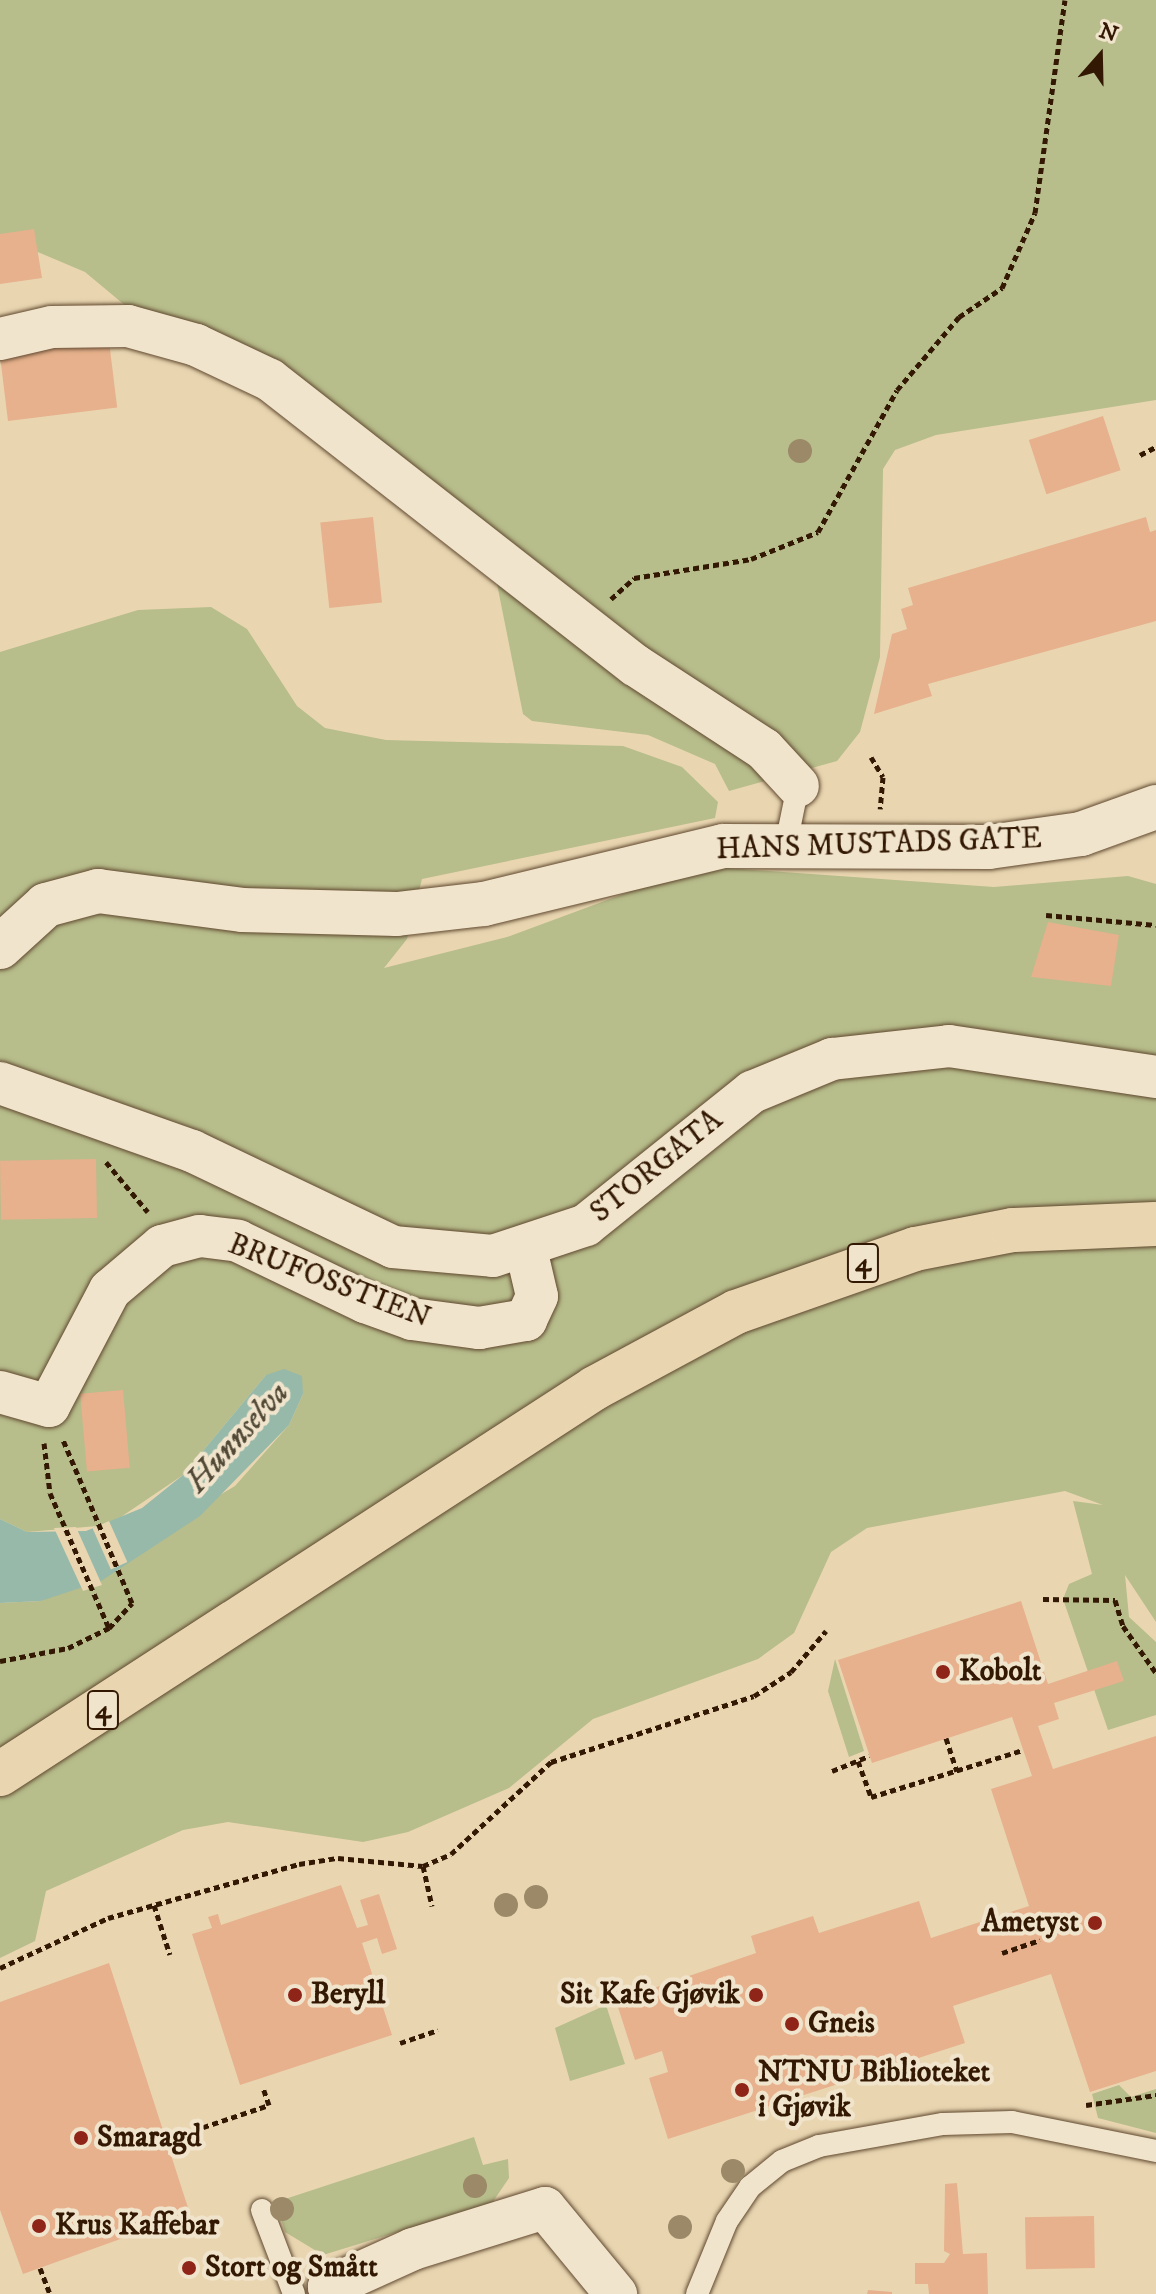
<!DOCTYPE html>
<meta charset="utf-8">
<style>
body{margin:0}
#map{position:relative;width:1156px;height:2294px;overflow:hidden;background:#e9d6b1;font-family:"IM FELL DW Pica",serif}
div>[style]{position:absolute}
.green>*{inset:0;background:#b7bd8b}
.water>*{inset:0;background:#97b9a9}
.pier>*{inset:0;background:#e9d6b1;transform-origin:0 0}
.building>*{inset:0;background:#e6b18c;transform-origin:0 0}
.path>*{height:5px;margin-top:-2.5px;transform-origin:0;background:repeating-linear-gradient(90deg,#331904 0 6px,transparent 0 10px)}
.roads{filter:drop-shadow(0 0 2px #60482f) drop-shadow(0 0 2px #60482f)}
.lane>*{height:22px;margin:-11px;padding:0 11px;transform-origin:11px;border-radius:11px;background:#f1e4cc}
.street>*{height:42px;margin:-21px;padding:0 21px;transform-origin:21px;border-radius:21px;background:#f1e4cc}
.secondary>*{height:44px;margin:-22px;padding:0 22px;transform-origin:22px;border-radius:22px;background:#f1e4cc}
.highway>*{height:44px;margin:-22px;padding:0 22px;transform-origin:22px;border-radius:22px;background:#e9d6b1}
.trees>*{width:24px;height:24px;margin:-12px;border-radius:50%;background:#9b8968}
.dots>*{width:22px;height:22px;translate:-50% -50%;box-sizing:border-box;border:4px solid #f1e4cc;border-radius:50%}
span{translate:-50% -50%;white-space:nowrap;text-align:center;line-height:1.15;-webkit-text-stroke:8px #f1e4cc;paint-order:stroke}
.shield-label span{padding:2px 6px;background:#f1e4cc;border:2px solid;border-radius:6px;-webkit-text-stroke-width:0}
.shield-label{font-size:28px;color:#331904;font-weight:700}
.street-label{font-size:30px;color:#331904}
.poi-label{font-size:30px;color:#331904;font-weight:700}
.left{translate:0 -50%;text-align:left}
.right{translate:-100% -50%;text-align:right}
.water-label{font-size:32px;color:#514936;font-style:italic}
.north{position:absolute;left:1060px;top:16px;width:80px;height:80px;-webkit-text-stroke:6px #f1e4cc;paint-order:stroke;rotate:20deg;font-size:22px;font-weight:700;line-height:32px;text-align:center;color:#331904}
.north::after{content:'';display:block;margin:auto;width:28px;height:36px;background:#331904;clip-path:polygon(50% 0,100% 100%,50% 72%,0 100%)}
</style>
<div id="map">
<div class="green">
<i style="clip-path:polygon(0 0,1156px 0,1156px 400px,936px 435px,895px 450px,883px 469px,880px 657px,860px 732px,837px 761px,729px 791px,715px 764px,648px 735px,532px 721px,523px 714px,494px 569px,472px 538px,133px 312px,85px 272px,0 236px)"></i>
<i style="clip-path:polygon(211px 607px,247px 629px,297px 706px,325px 728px,386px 740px,623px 746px,682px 767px,718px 802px,715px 818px,422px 879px,407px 939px,384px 968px,507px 937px,699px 866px,994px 887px,1128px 876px,1156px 884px,1156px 1622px,1125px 1575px,1129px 1617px,1156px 1642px,1156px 1715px,1108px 1730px,1063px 1599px,1069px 1584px,1092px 1574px,1073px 1501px,1103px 1505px,1065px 1491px,867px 1528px,831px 1552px,794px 1633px,758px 1659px,593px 1719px,509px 1788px,408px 1832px,363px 1842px,228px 1822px,183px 1830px,46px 1891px,35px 1941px,0 1958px,0 1603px,41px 1601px,235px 1486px,289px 1425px,303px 1394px,266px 1375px,183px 1475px,109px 1525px,27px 1532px,0 1519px,0 652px,138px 610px)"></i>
<i style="clip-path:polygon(835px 1659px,864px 1751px,849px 1757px,828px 1691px)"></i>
<i style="clip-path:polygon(606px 2005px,625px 2064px,570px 2081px,555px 2028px)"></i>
<i style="clip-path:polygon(1119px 2085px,1131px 2097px,1156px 2089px,1156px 2133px,1098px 2118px,1092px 2094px)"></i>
<i style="clip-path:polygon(474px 2137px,483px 2165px,508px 2159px,509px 2178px,492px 2203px,323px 2255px,285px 2232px,276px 2202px)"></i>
</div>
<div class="water">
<i style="clip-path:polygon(284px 1369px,302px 1376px,303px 1394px,289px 1425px,200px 1516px,101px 1581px,41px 1601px,0 1603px,0 1519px,27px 1532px,86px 1531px,142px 1508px,183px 1475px,266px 1375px)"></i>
</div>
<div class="pier">
<i style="left:109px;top:1521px;width:45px;height:18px;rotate:66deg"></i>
<i style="clip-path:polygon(76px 1527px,102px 1585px,83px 1591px,54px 1528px)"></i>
</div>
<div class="building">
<i style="clip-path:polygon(34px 229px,42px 278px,0 284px,0 234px)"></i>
<i style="left:109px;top:341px;width:67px;height:110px;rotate:83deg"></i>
<i style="left:1103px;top:416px;width:57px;height:78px;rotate:72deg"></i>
<i style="left:373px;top:517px;width:86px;height:53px;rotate:84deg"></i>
<i style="clip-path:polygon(1146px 517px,1150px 532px,1156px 530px,1156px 621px,928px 684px,932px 696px,874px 714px,892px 634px,907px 629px,901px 609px,913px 605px,908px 588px)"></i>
<i style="clip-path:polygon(1048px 922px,1119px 935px,1111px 986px,1031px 977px)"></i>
<i style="left:96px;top:1159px;width:59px;height:96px;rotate:89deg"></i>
<i style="left:123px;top:1390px;width:78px;height:43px;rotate:85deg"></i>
<i style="clip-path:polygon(1021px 1601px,1048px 1684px,1117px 1661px,1124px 1681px,1054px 1703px,1059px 1719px,1038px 1726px,1053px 1769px,1156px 1736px,1156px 2071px,1090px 2092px,1051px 1974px,953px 2006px,965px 2043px,668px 2139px,649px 2078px,668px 2072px,662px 2051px,635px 2060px,616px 2001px,756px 1953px,751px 1936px,813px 1916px,819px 1933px,919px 1901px,931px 1938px,1029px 1906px,991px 1789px,1032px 1776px,1012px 1717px,872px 1763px,838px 1660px)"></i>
<i style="clip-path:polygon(341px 1885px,357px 1928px,368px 1925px,360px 1900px,379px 1894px,397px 1949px,382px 1954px,377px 1938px,362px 1943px,392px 2035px,240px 2085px,192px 1934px,212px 1928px,208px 1917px,218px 1914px,221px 1925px)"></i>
<i style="clip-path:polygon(109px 1963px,190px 2214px,23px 2274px,0 2210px,0 2002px)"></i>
<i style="clip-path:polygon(957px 2183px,963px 2254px,987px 2253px,988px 2294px,929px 2294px,928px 2284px,915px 2284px,915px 2263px,944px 2263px,950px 2254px,944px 2251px,945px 2184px)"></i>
<i style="left:1094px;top:2216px;width:52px;height:69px;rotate:89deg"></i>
<i style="clip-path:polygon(868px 2290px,892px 2292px,892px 2294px,867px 2294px)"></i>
</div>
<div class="path">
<i style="left:1140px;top:455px;width:18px;rotate:-27deg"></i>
<i style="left:611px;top:599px;width:31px;rotate:-42deg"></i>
<i style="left:634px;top:578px;width:119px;rotate:-9.2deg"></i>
<i style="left:751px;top:559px;width:72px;rotate:-21.9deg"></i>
<i style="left:818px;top:532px;width:162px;rotate:-60.9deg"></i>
<i style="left:897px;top:390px;width:96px;rotate:-49.7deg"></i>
<i style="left:959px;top:317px;width:52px;rotate:-34deg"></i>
<i style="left:1002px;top:288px;width:82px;rotate:-66.3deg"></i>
<i style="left:1035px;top:213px;width:215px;rotate:-82deg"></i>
<i style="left:871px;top:757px;width:23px;rotate:59deg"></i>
<i style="left:883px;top:777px;width:32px;rotate:95deg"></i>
<i style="left:1046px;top:915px;width:110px;rotate:5.2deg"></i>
<i style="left:106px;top:1162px;width:65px;rotate:50deg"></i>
<i style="left:44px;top:1443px;width:50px;rotate:83.2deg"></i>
<i style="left:50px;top:1493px;width:147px;rotate:66.4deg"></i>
<i style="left:1043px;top:1599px;width:72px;rotate:0.8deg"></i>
<i style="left:1115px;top:1600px;width:27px;rotate:73deg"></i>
<i style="left:1123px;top:1626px;width:57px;rotate:54.9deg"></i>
<i style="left:0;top:1661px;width:69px;rotate:-10.8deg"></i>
<i style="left:68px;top:1648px;width:46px;rotate:-26deg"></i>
<i style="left:109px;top:1628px;width:34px;rotate:-47deg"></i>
<i style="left:132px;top:1603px;width:177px;rotate:-112.9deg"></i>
<i style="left:946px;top:1738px;width:35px;rotate:72deg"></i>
<i style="left:858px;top:1761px;width:38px;rotate:70deg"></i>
<i style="left:871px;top:1797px;width:159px;rotate:-17.2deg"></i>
<i style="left:832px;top:1771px;width:40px;rotate:-22deg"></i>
<i style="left:423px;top:1866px;width:41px;rotate:77.3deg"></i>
<i style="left:154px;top:1905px;width:52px;rotate:72.3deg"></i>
<i style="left:1002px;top:1953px;width:40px;rotate:-18.9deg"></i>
<i style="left:0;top:1968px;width:119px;rotate:-24.8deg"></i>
<i style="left:108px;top:1918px;width:198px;rotate:-15.8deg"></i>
<i style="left:299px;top:1864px;width:39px;rotate:-9deg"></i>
<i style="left:338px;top:1858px;width:85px;rotate:5.4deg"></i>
<i style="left:423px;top:1866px;width:30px;rotate:-23deg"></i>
<i style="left:451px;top:1854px;width:136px;rotate:-42.6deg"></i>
<i style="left:551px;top:1762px;width:213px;rotate:-18deg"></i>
<i style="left:754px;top:1696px;width:44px;rotate:-33deg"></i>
<i style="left:791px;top:1672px;width:54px;rotate:-49.5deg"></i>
<i style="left:400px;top:2043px;width:40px;rotate:-18.9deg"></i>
<i style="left:1086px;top:2105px;width:71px;rotate:-8.1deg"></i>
<i style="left:165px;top:2140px;width:110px;rotate:-18.6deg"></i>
<i style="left:269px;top:2105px;width:18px;rotate:-109deg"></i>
<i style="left:40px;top:2268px;width:28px;rotate:69deg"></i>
</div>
<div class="roads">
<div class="lane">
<i style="left:786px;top:844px;width:59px;rotate:-78.3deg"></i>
<i style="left:262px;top:2210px;width:90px;rotate:69.1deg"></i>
<i style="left:697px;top:2294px;width:79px;rotate:-67.7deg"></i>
<i style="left:727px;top:2221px;width:41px;rotate:-55.9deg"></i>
<i style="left:750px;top:2187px;width:41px;rotate:-39.1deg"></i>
<i style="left:782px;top:2161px;width:40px;rotate:-22deg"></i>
<i style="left:819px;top:2146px;width:126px;rotate:-10.1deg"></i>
<i style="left:943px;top:2124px;width:69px;rotate:-1.7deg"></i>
<i style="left:1012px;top:2122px;width:147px;rotate:11.4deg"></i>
</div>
<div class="street">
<i style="left:0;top:339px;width:53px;rotate:-13deg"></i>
<i style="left:52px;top:327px;width:76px;rotate:-0.8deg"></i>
<i style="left:128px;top:326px;width:71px;rotate:15.6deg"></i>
<i style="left:196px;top:345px;width:82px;rotate:25.3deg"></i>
<i style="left:270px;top:380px;width:463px;rotate:38deg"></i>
<i style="left:635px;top:665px;width:154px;rotate:33.1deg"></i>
<i style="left:764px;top:749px;width:50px;rotate:47.4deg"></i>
<i style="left:0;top:1083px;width:204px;rotate:19.5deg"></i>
<i style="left:192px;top:1151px;width:223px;rotate:25.5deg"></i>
<i style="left:393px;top:1247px;width:100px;rotate:5.1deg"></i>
<i style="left:493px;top:1256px;width:98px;rotate:-18.4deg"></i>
<i style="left:586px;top:1225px;width:213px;rotate:-38.7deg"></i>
<i style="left:752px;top:1092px;width:87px;rotate:-22.4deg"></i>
<i style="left:832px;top:1059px;width:118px;rotate:-6.3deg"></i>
<i style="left:949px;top:1046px;width:209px;rotate:8.5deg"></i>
<i style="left:0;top:1392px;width:51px;rotate:15.9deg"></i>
<i style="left:49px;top:1406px;width:131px;rotate:-62.3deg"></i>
<i style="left:110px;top:1290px;width:68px;rotate:-40.2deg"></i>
<i style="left:162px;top:1246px;width:39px;rotate:-15deg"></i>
<i style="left:200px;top:1236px;width:38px;rotate:7deg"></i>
<i style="left:238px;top:1241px;width:141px;rotate:25.7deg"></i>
<i style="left:365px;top:1302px;width:50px;rotate:19.9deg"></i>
<i style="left:412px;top:1319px;width:68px;rotate:7.7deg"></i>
<i style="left:479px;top:1328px;width:48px;rotate:-9.7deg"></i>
<i style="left:526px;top:1320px;width:26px;rotate:-65deg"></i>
<i style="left:537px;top:1296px;width:48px;rotate:-103.2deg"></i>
<i style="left:332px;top:2294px;width:8px;rotate:-113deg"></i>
<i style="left:329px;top:2287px;width:92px;rotate:-24.3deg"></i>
<i style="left:413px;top:2249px;width:138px;rotate:-17.3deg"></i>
<i style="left:545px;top:2208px;width:112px;rotate:50.5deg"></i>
</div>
<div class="secondary">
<i style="left:0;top:947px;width:62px;rotate:-42.4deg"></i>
<i style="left:46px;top:905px;width:54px;rotate:-15.1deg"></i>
<i style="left:98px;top:891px;width:145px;rotate:7.5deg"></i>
<i style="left:242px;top:910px;width:155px;rotate:1.5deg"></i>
<i style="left:397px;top:914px;width:88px;rotate:-6.6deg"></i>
<i style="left:484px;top:904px;width:246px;rotate:-13.6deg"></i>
<i style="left:723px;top:846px;width:266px;rotate:0.2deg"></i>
<i style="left:989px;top:847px;width:93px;rotate:-8deg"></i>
<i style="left:1081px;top:834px;width:80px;rotate:-19.8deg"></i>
</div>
<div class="highway">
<i style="left:0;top:1774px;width:709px;rotate:-32.97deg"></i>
<i style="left:595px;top:1388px;width:160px;rotate:-28.3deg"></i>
<i style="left:736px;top:1312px;width:190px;rotate:-19.4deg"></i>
<i style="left:915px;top:1249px;width:100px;rotate:-11deg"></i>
<i style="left:1013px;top:1230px;width:143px;rotate:-2.4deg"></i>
</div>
</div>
<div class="trees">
<i style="left:800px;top:451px"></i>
<i style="left:536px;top:1897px"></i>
<i style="left:506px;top:1905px"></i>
<i style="left:733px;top:2171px"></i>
<i style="left:475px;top:2186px"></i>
<i style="left:282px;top:2209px"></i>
<i style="left:680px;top:2227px"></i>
</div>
<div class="dots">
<i style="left:943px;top:1672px;background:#8f2418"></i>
<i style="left:1095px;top:1923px;background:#8f2418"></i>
<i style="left:295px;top:1995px;background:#8f2418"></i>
<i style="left:756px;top:1995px;background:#8f2418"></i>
<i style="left:792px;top:2024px;background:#8f2418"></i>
<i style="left:742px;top:2090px;background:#8f2418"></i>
<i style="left:81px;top:2138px;background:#8f2418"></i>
<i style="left:39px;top:2226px;background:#8f2418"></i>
<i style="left:189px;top:2268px;background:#8f2418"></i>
</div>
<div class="shield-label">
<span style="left:863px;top:1263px">4</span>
<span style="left:103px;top:1710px">4</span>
</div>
<div class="street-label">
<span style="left:879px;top:845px;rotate:-2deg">HANS MUSTADS GATE</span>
<span style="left:657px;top:1167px;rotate:-39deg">STORGATA</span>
<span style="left:329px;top:1282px;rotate:21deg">BRUFOSSTIEN</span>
</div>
<div class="poi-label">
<span class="left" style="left:959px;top:1672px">Kobolt</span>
<span class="right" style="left:1079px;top:1923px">Ametyst</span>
<span class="left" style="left:311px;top:1995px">Beryll</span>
<span class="right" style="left:740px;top:1995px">Sit Kafe Gjøvik</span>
<span class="left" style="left:808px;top:2024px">Gneis</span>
<span class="left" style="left:758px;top:2090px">NTNU Biblioteket<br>i Gjøvik</span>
<span class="left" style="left:97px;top:2138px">Smaragd</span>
<span class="left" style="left:55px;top:2226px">Krus Kaffebar</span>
<span class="left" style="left:205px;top:2268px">Stort og Smått</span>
</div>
<div class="water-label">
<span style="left:238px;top:1438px;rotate:-48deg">Hunnselva</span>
</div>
<div class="north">N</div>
</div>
